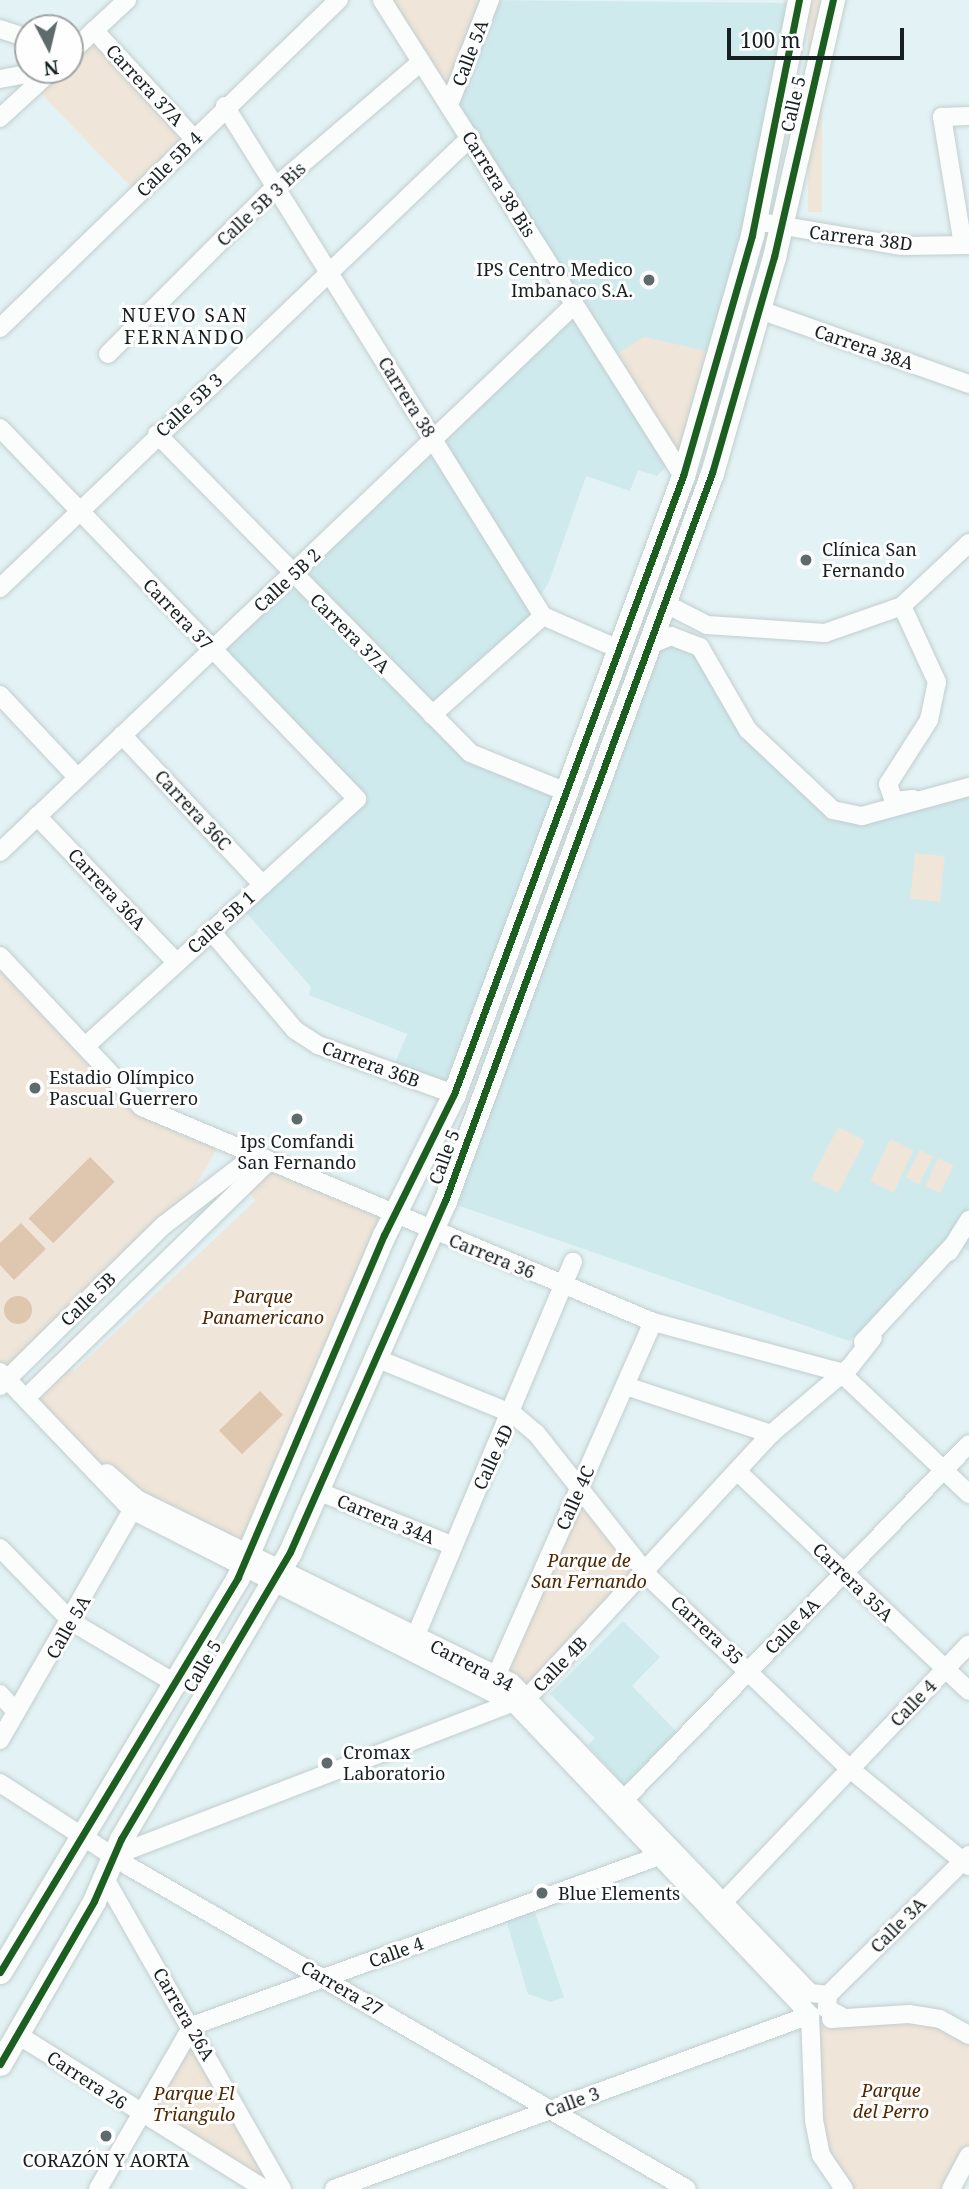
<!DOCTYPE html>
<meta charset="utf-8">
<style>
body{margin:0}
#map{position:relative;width:969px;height:2189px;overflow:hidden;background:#e3f2f4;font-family:"Noto Serif",serif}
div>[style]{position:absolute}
.built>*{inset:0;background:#cfeaed}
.green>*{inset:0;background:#efe5d8;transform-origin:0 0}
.water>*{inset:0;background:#dfc7af;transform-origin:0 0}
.round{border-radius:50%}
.roads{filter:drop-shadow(0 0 2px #c2cecf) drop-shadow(0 0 2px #c2cecf)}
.minor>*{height:18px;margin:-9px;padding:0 9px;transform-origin:9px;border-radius:9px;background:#fbfdfd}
.major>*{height:23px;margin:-11.5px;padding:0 11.5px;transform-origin:11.5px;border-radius:11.5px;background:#fbfdfd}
.cycleway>*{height:7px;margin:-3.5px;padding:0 3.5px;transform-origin:3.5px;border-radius:3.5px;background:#1b5e20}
.dots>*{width:19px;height:19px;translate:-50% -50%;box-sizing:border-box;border:4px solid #fefefe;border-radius:50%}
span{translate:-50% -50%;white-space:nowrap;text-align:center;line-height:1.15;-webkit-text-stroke:6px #fefefe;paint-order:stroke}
.street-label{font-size:18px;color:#162022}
.poi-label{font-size:18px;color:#162022}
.right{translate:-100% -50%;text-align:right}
.left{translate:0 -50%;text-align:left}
.park-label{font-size:18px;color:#4e2800;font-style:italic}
.neighbourhood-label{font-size:19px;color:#162022;letter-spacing:2px}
.north{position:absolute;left:14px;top:14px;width:70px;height:70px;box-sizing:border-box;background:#fefefe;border:2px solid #a1a5a6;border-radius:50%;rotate:173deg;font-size:19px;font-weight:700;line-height:28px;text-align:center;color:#162022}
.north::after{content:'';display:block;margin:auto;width:24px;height:32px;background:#5e6a6c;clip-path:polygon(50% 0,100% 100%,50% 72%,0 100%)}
.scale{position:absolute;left:727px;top:28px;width:177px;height:32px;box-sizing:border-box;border:4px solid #162022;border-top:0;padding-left:9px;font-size:21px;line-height:24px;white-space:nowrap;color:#162022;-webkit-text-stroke:5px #fefefe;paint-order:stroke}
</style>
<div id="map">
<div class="built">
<i style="clip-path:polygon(490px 0,799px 3px,752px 235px,670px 462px,657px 476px,638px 470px,630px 491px,586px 476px,549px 582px,535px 603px,543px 616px,432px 715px,292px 575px,573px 306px,449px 105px)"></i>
<i style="clip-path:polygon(294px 583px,426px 720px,556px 794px,445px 1082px,394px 1065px,407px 1034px,309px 995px,311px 987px,244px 910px,368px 799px,222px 650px)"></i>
<i style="clip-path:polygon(687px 639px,733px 709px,843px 814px,969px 787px,969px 1251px,954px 1244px,873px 1338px,858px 1333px,849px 1341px,445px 1201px,650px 645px)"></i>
<i style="clip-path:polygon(623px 1621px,660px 1657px,632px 1686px,677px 1732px,624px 1785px,588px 1745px,595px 1738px,550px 1694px)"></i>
<i style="clip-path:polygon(532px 1904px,564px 1997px,551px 2002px,528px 1994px,504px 1913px)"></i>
</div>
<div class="green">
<i style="clip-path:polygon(382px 0,490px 0,453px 97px)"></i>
<i style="left:808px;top:0;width:14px;height:212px"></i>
<i style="clip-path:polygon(94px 30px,195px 140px,138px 194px,34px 86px,52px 70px,70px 70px,70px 53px)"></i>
<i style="clip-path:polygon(644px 337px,720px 354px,683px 476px,608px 360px)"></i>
<i style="left:915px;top:853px;width:30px;height:46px;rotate:6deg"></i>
<i style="clip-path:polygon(0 956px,142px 1107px,221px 1141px,179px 1215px,7px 1379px,0 1372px)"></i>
<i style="left:838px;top:1127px;width:30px;height:59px;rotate:27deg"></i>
<i style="left:890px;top:1139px;width:26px;height:47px;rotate:25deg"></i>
<i style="left:920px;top:1150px;width:15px;height:31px;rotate:28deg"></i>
<i style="left:938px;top:1158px;width:17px;height:31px;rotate:25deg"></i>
<i style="clip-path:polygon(evenodd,268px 1162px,384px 1213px,250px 1552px,137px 1499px,26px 1398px,58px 1363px,74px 1371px,255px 1201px,246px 1185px,268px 1162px,260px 1391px,242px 1454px,220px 1431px,260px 1391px)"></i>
<i style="clip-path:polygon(578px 1490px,640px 1568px,528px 1697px,497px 1674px)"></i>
<i style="clip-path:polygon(909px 2014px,969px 2035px,969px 2155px,951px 2189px,844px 2189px,821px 2155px,817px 2031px,827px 2021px)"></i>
<i style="clip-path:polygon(192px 2026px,282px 2189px,145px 2117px)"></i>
</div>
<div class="water">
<i style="left:90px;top:1157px;width:35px;height:87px;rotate:45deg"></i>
<i style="clip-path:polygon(21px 1223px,46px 1249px,14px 1280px,0 1265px,0 1243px)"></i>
<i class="round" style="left:4px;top:1296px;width:28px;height:28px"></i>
<i style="left:260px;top:1391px;width:33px;height:57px;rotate:46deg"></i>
</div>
<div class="roads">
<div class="minor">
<i style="left:382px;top:0;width:563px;rotate:57.69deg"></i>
<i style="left:0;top:29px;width:29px;rotate:18deg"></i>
<i style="left:94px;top:30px;width:149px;rotate:47.4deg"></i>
<i style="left:70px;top:53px;width:78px;rotate:-42.9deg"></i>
<i style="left:0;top:79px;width:49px;rotate:-10.6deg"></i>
<i style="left:449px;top:105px;width:113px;rotate:-68.7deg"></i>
<i style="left:225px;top:106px;width:601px;rotate:58.06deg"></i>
<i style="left:543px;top:616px;width:85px;rotate:23.6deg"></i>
<i style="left:0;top:118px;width:71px;rotate:-42.7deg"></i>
<i style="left:755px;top:221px;width:149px;rotate:9.7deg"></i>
<i style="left:902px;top:246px;width:67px;rotate:-0.9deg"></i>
<i style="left:963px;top:245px;width:130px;rotate:-99.3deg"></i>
<i style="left:942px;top:117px;width:27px;rotate:-2deg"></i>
<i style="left:760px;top:310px;width:222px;rotate:19.5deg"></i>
<i style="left:0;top:328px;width:472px;rotate:-44.1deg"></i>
<i style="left:108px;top:354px;width:236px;rotate:-45deg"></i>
<i style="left:275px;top:187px;width:192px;rotate:-40.6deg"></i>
<i style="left:0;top:428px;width:515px;rotate:46.1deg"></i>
<i style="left:357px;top:799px;width:367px;rotate:137.7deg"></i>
<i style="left:157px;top:434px;width:447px;rotate:45.5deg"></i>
<i style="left:470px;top:753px;width:107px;rotate:22deg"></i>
<i style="left:0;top:588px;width:652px;rotate:-43.76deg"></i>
<i style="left:666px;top:604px;width:46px;rotate:27.1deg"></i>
<i style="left:707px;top:625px;width:118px;rotate:3.9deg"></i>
<i style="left:825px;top:633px;width:82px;rotate:-19.3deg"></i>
<i style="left:902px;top:606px;width:92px;rotate:-43.2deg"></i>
<i style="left:902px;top:606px;width:84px;rotate:65.3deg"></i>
<i style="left:937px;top:682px;width:39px;rotate:102deg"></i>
<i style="left:929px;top:720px;width:76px;rotate:122.6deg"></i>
<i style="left:888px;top:784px;width:18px;rotate:71deg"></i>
<i style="left:894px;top:801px;width:19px;rotate:-6deg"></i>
<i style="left:650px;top:645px;width:23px;rotate:-23deg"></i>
<i style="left:671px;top:636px;width:31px;rotate:21deg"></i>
<i style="left:700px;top:647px;width:96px;rotate:60deg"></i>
<i style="left:748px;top:730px;width:117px;rotate:43.3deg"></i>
<i style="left:833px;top:810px;width:30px;rotate:12deg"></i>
<i style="left:862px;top:816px;width:111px;rotate:-15.2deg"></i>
<i style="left:0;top:695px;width:112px;rotate:46.8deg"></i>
<i style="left:432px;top:715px;width:149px;rotate:-41.7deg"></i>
<i style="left:122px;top:735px;width:206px;rotate:46.8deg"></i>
<i style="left:37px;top:816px;width:203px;rotate:46.4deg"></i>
<i style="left:0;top:852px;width:791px;rotate:-43.62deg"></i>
<i style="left:211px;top:931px;width:130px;rotate:49.7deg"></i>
<i style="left:295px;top:1030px;width:27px;rotate:33deg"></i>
<i style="left:318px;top:1045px;width:145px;rotate:19.8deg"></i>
<i style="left:0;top:956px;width:207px;rotate:46.8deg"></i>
<i style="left:142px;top:1107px;width:554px;rotate:22.82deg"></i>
<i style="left:653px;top:1322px;width:194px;rotate:15deg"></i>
<i style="left:840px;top:1372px;width:178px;rotate:43.4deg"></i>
<i style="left:949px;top:1252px;width:38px;rotate:-58deg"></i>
<i style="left:863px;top:1342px;width:134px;rotate:-47.1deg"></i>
<i style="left:378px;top:1359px;width:146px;rotate:22.2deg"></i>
<i style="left:513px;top:1414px;width:30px;rotate:40deg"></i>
<i style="left:536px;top:1433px;width:186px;rotate:51.8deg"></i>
<i style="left:651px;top:1579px;width:275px;rotate:43.7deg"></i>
<i style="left:850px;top:1769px;width:154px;rotate:39.2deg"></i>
<i style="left:0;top:1372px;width:191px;rotate:46.3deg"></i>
<i style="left:132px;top:1510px;width:429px;rotate:26.9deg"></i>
<i style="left:515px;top:1704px;width:429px;rotate:46.5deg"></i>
<i style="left:810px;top:2015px;width:105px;rotate:87.8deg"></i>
<i style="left:814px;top:2120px;width:36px;rotate:79deg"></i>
<i style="left:821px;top:2155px;width:41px;rotate:55.9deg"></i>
<i style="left:0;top:1386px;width:230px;rotate:-44.5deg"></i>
<i style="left:164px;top:1225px;width:97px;rotate:-37.5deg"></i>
<i style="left:241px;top:1166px;width:21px;rotate:-19deg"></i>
<i style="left:626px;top:1386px;width:153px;rotate:18.3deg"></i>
<i style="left:26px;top:1398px;width:338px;rotate:-44.3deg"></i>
<i style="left:738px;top:1472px;width:318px;rotate:43.5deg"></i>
<i style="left:107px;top:1473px;width:40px;rotate:41deg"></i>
<i style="left:137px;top:1499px;width:416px;rotate:26.1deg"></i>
<i style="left:511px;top:1682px;width:431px;rotate:46.1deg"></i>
<i style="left:810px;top:1993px;width:18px;rotate:6deg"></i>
<i style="left:320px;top:1492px;width:141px;rotate:22deg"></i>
<i style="left:0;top:1548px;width:103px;rotate:45.8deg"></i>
<i style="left:72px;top:1622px;width:123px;rotate:30.7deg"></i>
<i style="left:411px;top:1647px;width:418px;rotate:-67.2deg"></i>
<i style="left:497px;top:1674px;width:385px;rotate:-66.1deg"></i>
<i style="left:0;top:1694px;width:24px;rotate:48deg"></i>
<i style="left:0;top:1740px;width:265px;rotate:-60.1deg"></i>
<i style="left:0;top:1783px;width:155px;rotate:32.9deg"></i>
<i style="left:130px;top:1867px;width:643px;rotate:30.03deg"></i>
<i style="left:616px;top:1808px;width:507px;rotate:-45.88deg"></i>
<i style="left:113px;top:1856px;width:444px;rotate:-21deg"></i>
<i style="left:528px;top:1697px;width:358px;rotate:-47.3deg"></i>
<i style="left:771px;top:1434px;width:104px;rotate:-40.3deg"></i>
<i style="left:850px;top:1367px;width:37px;rotate:-52deg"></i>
<i style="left:104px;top:1877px;width:359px;rotate:60.3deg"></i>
<i style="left:713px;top:1913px;width:371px;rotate:-46.4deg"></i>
<i style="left:841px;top:2016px;width:16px;rotate:-153deg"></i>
<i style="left:827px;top:2009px;width:14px;rotate:-86deg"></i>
<i style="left:828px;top:1995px;width:199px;rotate:-44.8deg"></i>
<i style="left:831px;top:2019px;width:78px;rotate:-3.7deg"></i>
<i style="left:909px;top:2014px;width:31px;rotate:9deg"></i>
<i style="left:940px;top:2019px;width:33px;rotate:29deg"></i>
<i style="left:18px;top:2035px;width:290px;rotate:32deg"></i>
<i style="left:98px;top:2189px;width:188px;rotate:-60deg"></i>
<i style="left:192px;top:2026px;width:497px;rotate:-20deg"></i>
<i style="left:334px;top:2189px;width:507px;rotate:-20.08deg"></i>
<i style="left:951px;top:2189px;width:38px;rotate:-62deg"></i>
</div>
<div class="major">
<i style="left:0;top:1972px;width:461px;rotate:-58.9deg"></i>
<i style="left:238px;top:1577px;width:372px;rotate:-66.9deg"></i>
<i style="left:384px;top:1235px;width:157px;rotate:-63.6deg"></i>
<i style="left:454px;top:1094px;width:659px;rotate:-69.67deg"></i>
<i style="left:683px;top:476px;width:251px;rotate:-74deg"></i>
<i style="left:752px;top:235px;width:240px;rotate:-78.7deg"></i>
<i style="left:0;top:2064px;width:188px;rotate:-60deg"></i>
<i style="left:94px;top:1901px;width:68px;rotate:-66.5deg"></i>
<i style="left:121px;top:1839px;width:333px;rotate:-59.5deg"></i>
<i style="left:290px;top:1552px;width:384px;rotate:-66.2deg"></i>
<i style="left:445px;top:1201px;width:775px;rotate:-69.86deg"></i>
<i style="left:712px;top:473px;width:225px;rotate:-74deg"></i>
<i style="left:774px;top:257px;width:264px;rotate:-77.1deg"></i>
</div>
</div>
<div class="cycleway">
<i style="left:0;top:1972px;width:461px;rotate:-58.9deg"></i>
<i style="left:238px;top:1577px;width:372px;rotate:-66.9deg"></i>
<i style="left:384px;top:1235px;width:157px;rotate:-63.6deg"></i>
<i style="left:454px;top:1094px;width:659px;rotate:-69.67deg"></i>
<i style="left:683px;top:476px;width:251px;rotate:-74deg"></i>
<i style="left:752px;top:235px;width:240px;rotate:-78.7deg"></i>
<i style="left:0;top:2064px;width:188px;rotate:-60deg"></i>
<i style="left:94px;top:1901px;width:68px;rotate:-66.5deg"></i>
<i style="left:121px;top:1839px;width:333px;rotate:-59.5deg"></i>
<i style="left:290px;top:1552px;width:384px;rotate:-66.2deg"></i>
<i style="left:445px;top:1201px;width:775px;rotate:-69.86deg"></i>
<i style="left:712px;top:473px;width:225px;rotate:-74deg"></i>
<i style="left:774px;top:257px;width:264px;rotate:-77.1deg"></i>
</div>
<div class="dots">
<i style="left:649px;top:280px;background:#5e6a6c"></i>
<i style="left:806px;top:560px;background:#5e6a6c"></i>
<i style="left:35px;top:1088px;background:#5e6a6c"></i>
<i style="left:297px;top:1119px;background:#5e6a6c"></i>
<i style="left:327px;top:1763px;background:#5e6a6c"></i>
<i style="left:542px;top:1893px;background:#5e6a6c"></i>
<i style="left:106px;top:2136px;background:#5e6a6c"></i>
</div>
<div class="street-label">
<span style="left:470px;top:53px;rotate:-69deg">Calle 5A</span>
<span style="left:145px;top:85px;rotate:47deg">Carrera 37A</span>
<span style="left:793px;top:104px;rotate:-77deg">Calle 5</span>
<span style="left:169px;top:164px;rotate:-45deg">Calle 5B 4</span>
<span style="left:499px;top:184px;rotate:58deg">Carrera 38 Bis</span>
<span style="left:261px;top:204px;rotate:-43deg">Calle 5B 3 Bis</span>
<span style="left:861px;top:238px;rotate:7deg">Carrera 38D</span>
<span style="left:864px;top:347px;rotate:19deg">Carrera 38A</span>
<span style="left:407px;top:397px;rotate:58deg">Carrera 38</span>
<span style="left:189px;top:405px;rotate:-43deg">Calle 5B 3</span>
<span style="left:287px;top:580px;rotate:-43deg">Calle 5B 2</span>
<span style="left:178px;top:614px;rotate:46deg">Carrera 37</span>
<span style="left:350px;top:633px;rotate:45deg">Carrera 37A</span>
<span style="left:193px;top:810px;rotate:47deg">Carrera 36C</span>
<span style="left:107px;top:889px;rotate:47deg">Carrera 36A</span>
<span style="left:221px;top:922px;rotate:-42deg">Calle 5B 1</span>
<span style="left:371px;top:1064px;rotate:20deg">Carrera 36B</span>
<span style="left:444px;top:1157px;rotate:-70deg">Calle 5</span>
<span style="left:492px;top:1256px;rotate:22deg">Carrera 36</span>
<span style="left:88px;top:1299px;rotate:-44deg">Calle 5B</span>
<span style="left:493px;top:1457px;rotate:-65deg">Calle 4D</span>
<span style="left:575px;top:1498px;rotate:-66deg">Calle 4C</span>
<span style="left:386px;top:1519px;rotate:22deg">Carrera 34A</span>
<span style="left:853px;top:1582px;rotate:44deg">Carrera 35A</span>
<span style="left:792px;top:1626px;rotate:-46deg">Calle 4A</span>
<span style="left:68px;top:1627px;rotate:-60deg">Calle 5A</span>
<span style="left:707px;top:1630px;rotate:43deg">Carrera 35</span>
<span style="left:560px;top:1664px;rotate:-46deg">Calle 4B</span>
<span style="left:472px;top:1665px;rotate:27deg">Carrera 34</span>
<span style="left:202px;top:1666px;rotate:-60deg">Calle 5</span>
<span style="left:913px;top:1703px;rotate:-46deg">Calle 4</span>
<span style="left:898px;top:1925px;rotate:-45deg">Calle 3A</span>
<span style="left:396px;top:1952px;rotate:-20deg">Calle 4</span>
<span style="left:342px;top:1988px;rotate:30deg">Carrera 27</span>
<span style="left:184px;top:2014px;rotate:60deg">Carrera 26A</span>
<span style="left:87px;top:2080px;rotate:33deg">Carrera 26</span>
<span style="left:572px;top:2102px;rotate:-20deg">Calle 3</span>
</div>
<div class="poi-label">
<span class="right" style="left:633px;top:280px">IPS Centro Medico<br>Imbanaco S.A.</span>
<span class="left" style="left:822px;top:560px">Clínica San<br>Fernando</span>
<span class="left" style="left:49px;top:1088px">Estadio Olímpico<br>Pascual Guerrero</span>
<span style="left:297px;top:1152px">Ips Comfandi<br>San Fernando</span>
<span class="left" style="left:343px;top:1763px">Cromax<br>Laboratorio</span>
<span class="left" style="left:558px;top:1893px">Blue Elements</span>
<span style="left:106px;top:2160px">CORAZÓN Y AORTA</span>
</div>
<div class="park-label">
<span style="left:263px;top:1307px">Parque<br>Panamericano</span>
<span style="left:589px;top:1571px">Parque de<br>San Fernando</span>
<span style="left:891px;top:2101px">Parque<br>del Perro</span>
<span style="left:194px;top:2104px">Parque El<br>Triangulo</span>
</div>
<div class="neighbourhood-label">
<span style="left:185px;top:327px">NUEVO SAN<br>FERNANDO</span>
</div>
<div class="north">N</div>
<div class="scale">100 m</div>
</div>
